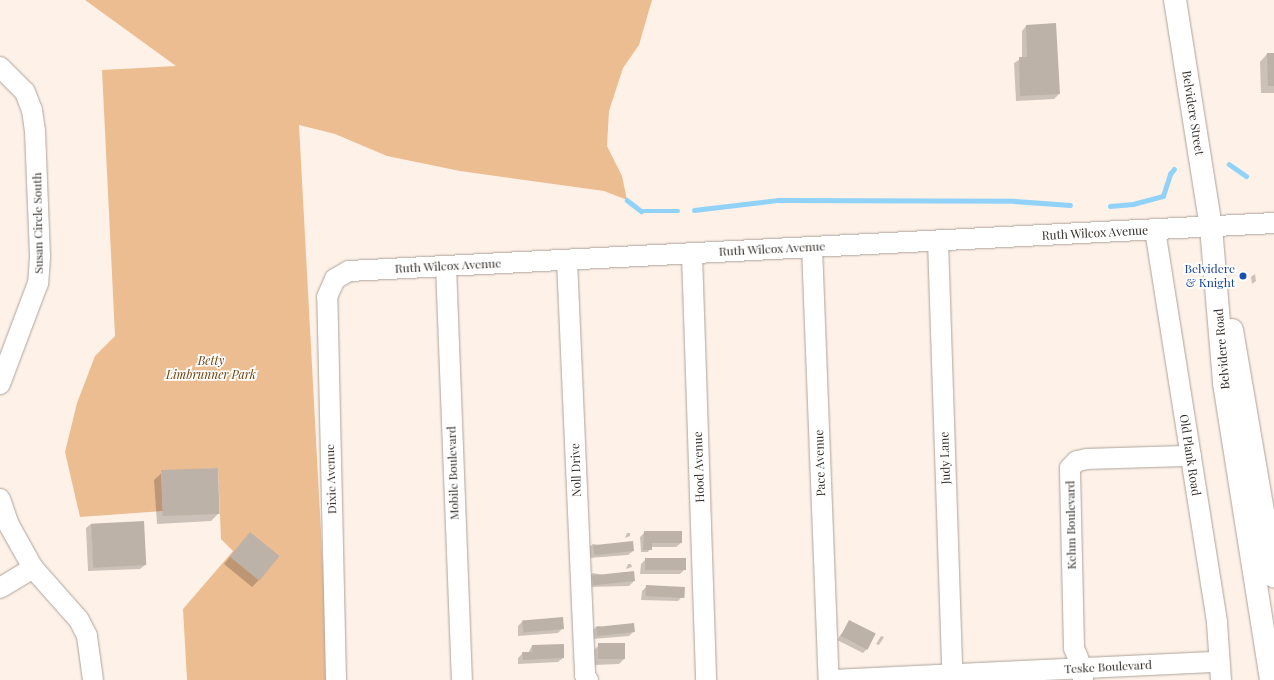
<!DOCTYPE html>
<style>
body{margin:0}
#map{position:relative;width:1274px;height:680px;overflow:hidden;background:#fef2e8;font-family:"Playfair Display",serif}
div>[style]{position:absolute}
.green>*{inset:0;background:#edbd92}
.shadow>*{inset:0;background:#0003}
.stream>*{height:4.5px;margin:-2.25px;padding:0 2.25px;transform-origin:2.25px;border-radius:2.25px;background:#91d2f8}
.building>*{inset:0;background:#bdb2a8;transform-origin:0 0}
.roads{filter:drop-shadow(0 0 1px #aea39a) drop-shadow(0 0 1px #aea39a)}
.minor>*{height:20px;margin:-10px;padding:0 10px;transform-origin:10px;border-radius:10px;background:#fff}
.major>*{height:22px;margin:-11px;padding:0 11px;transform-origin:11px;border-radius:11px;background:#fff}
.dots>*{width:11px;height:11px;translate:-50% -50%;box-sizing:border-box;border:2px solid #fff;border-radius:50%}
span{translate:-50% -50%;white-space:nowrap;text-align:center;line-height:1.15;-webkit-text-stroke:3.5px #fff;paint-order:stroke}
.street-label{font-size:12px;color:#322d29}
.transit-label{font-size:12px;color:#164399}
.right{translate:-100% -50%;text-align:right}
.park-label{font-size:12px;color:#6e3f06;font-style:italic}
</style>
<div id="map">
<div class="green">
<i style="clip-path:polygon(85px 0,652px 0,639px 45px,623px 68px,609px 111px,607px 146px,622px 176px,627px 200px,604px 191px,460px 171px,387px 156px,335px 134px,299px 125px,329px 680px,187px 680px,183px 609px,233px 551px,221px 539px,218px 468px,161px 472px,163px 511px,80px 517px,65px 452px,77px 403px,95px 356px,115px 336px,102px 70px,176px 66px)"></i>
</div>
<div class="shadow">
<i style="clip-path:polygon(1026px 26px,1059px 94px,1054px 99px,1016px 101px,1014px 63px,1022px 58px,1022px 31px)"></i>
<i style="clip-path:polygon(1267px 54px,1274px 54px,1274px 93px,1261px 93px,1260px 62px)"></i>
<i style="clip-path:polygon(1255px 274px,1256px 281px,1252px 284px,1251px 277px)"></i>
<i style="clip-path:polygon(162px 473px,218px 514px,211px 521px,157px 524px,154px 480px)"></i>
<i style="clip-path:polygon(91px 524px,145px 565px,140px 569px,88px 571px,86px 528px)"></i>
<i style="clip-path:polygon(645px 532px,681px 543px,676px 547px,651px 547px,648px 552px,641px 552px,640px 537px)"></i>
<i style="clip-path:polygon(627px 533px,630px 533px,630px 536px,625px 538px)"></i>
<i style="clip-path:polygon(243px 541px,259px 580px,252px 587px,224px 564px)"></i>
<i style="clip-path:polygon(593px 544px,633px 551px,628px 555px,589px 558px,588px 548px)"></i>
<i style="clip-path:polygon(646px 559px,685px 569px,680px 574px,640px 574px,641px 564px)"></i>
<i style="clip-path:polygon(628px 564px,631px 564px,632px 567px,626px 569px)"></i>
<i style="clip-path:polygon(593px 573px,634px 581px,629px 586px,588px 587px,588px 578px)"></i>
<i style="clip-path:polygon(647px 586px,683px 596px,678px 601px,641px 600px,642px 591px)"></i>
<i style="clip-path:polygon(523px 621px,563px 628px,558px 633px,518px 636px,518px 626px)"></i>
<i style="clip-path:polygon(850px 621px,868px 648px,863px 653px,837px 640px)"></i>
<i style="clip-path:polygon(597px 626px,634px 631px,629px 636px,592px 639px,592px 631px)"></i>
<i style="clip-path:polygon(881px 636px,884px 637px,879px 645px,876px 644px)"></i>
<i style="clip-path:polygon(532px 646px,563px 658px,558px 662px,518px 664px,518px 658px,523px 653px,528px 653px)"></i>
<i style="clip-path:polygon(598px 646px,624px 659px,619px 664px,594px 665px,593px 651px)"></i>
</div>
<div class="stream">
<i style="left:1229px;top:164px;width:21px;rotate:35deg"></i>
<i style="left:627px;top:200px;width:18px;rotate:38deg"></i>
<i style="left:641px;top:211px;width:37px"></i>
<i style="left:1110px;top:206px;width:23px;rotate:-5deg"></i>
<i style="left:1133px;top:204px;width:31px;rotate:-15deg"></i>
<i style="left:1163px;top:196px;width:23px;rotate:-72deg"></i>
<i style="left:1170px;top:174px;width:6px;rotate:-51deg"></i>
<i style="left:694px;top:210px;width:85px;rotate:-6.8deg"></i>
<i style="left:778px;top:200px;width:236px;rotate:0.2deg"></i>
<i style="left:1014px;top:201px;width:56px;rotate:4.1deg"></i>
</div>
<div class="building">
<i style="clip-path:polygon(1056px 23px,1060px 94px,1020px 96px,1019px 57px,1027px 57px,1026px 25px)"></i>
<i style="clip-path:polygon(1267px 53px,1274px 53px,1274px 86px,1268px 86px)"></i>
<i style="left:218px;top:468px;width:46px;height:57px;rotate:88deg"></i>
<i style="left:144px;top:521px;width:44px;height:53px;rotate:87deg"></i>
<i style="clip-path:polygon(644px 531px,682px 531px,682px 543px,652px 543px,652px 550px,643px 550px)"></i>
<i style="left:250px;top:532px;width:38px;height:32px;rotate:39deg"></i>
<i style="left:633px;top:541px;width:10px;height:40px;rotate:84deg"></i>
<i style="left:645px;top:558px;width:41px;height:12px"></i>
<i style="left:634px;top:571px;width:10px;height:42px;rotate:84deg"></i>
<i style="left:646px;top:585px;width:39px;height:11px;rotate:3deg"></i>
<i style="left:563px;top:617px;width:12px;height:41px;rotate:85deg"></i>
<i style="left:849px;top:620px;width:30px;height:18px;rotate:27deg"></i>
<i style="left:634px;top:623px;width:9px;height:38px;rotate:84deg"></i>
<i style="left:625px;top:643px;width:16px;height:27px;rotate:90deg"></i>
<i style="clip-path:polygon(564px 644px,564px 658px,523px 660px,522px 652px,532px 652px,532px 645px)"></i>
</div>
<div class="roads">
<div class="minor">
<i style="left:0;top:67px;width:35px;rotate:45deg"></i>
<i style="left:25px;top:92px;width:19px;rotate:69deg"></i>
<i style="left:32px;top:110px;width:21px;rotate:82deg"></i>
<i style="left:35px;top:131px;width:126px;rotate:87.7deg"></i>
<i style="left:40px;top:257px;width:26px;rotate:94deg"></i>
<i style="left:38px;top:283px;width:108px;rotate:110.6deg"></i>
<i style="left:1155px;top:230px;width:398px;rotate:81deg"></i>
<i style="left:1217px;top:623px;width:57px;rotate:86deg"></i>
<i style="left:938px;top:241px;width:433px;rotate:88.1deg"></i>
<i style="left:812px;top:247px;width:433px;rotate:87.8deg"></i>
<i style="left:692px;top:254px;width:426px;rotate:88.1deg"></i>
<i style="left:567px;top:260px;width:416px;rotate:87.5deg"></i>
<i style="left:585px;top:676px;width:5px;rotate:53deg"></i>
<i style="left:446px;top:266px;width:414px;rotate:87.8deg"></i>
<i style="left:0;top:499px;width:28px;rotate:71deg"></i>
<i style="left:9px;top:525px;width:49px;rotate:60.8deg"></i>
<i style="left:33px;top:568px;width:69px;rotate:48.5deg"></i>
<i style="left:79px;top:620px;width:18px;rotate:63deg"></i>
<i style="left:87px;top:636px;width:44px;rotate:82.2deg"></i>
<i style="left:0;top:588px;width:39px;rotate:-31deg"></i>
<i style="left:336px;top:680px;width:383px;rotate:-91.3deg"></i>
<i style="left:327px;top:297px;width:20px;rotate:-66deg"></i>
<i style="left:335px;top:279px;width:16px;rotate:-30deg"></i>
<i style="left:349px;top:271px;width:926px;rotate:-2.97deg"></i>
<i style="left:832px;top:680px;width:386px;rotate:-2.7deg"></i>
<i style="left:1083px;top:680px;width:12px;rotate:-95deg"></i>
<i style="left:1082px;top:668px;width:22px;rotate:-112deg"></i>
<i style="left:1074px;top:648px;width:180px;rotate:-91.3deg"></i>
<i style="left:1070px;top:468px;width:10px;rotate:-45deg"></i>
<i style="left:1077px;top:461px;width:10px;rotate:-11deg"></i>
<i style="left:1087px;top:459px;width:104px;rotate:-1.7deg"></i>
</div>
<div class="major">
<i style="left:1175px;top:0;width:230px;rotate:81deg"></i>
<i style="left:1211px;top:227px;width:157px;rotate:85.2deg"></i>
<i style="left:1224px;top:383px;width:301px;rotate:81deg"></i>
<i style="left:1232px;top:330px;width:250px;rotate:80.3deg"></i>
</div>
</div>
<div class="dots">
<i style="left:1243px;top:276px;background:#1a4fb4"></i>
</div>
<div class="street-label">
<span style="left:1193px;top:113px;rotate:81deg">Belvidere Street</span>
<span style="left:38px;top:223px;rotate:-91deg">Susan Circle South</span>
<span style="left:1095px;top:233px;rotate:-3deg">Ruth Wilcox Avenue</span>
<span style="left:772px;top:249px;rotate:-3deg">Ruth Wilcox Avenue</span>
<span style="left:448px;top:266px;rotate:-3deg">Ruth Wilcox Avenue</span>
<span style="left:1222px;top:349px;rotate:-95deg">Belvidere Road</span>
<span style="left:1190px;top:455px;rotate:81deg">Old Plank Road</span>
<span style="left:945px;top:458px;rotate:-92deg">Judy Lane</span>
<span style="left:820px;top:463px;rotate:-92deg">Pace Avenue</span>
<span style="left:699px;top:467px;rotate:-92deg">Hood Avenue</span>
<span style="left:576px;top:470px;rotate:-92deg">Noll Drive</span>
<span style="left:453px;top:473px;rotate:-92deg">Mobile Boulevard</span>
<span style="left:331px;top:479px;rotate:-92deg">Dixie Avenue</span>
<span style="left:1071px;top:525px;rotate:-91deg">Kehm Boulevard</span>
<span style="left:1108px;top:667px;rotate:-3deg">Teske Boulevard</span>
</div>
<div class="transit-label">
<span class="right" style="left:1235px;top:276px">Belvidere<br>&amp; Knight</span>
</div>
<div class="park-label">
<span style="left:211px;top:368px">Betty<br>Limbrunner Park</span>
</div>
</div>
